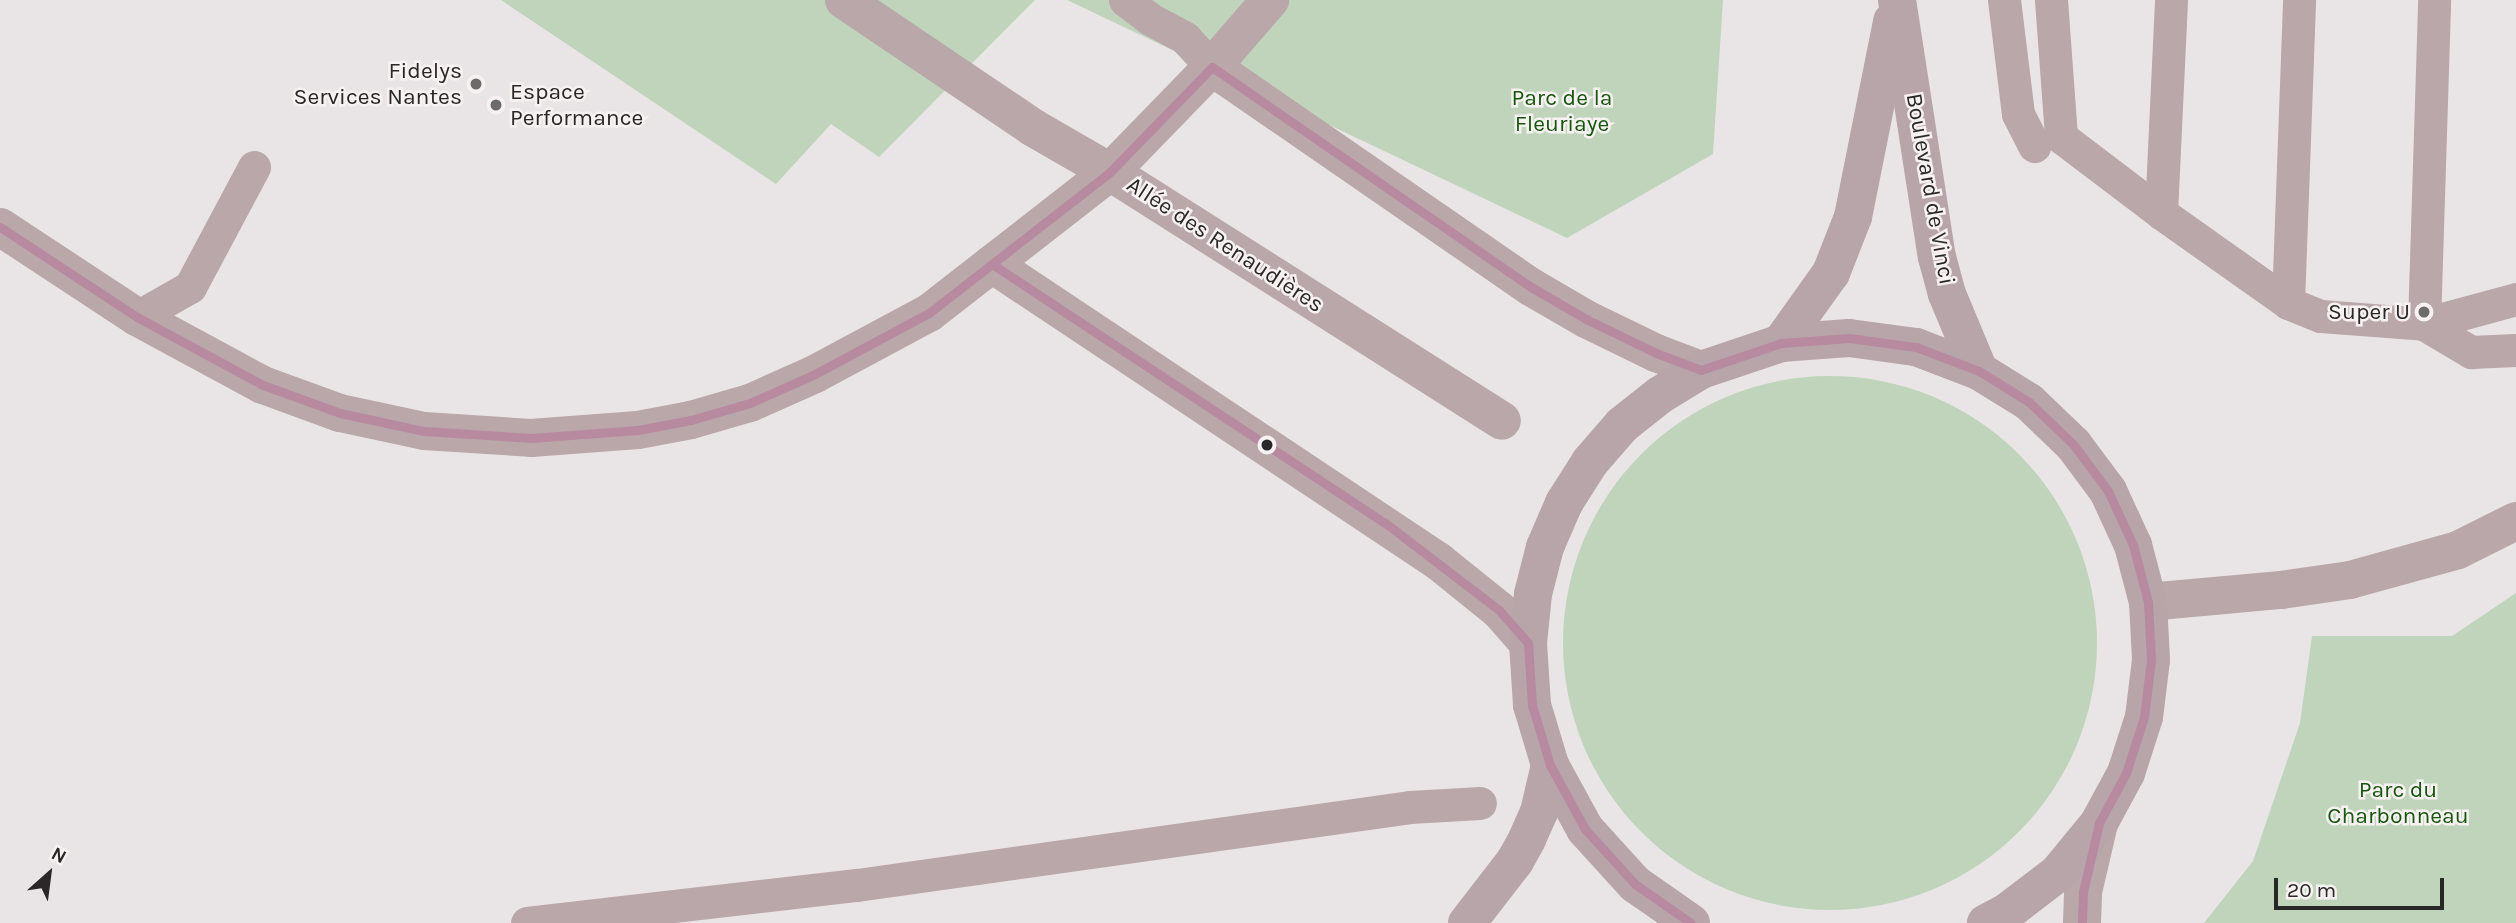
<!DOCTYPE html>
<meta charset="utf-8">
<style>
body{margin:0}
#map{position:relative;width:2516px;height:923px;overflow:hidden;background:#e9e5e6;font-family:Karla,sans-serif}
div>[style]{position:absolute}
.green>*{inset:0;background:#bfd4bb}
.round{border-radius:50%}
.service>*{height:33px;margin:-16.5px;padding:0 16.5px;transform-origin:16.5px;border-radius:16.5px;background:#b9a7aa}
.pedestrian>*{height:38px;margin:-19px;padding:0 19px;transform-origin:19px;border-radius:19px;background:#b9a7aa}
.minor>*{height:38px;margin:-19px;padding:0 19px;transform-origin:19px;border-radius:19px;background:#b9a7aa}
.tertiary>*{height:38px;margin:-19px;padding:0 19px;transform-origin:19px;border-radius:19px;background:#b9a7aa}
.secondary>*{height:38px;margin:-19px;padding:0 19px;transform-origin:19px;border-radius:19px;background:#b7a5a9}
.bus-1>*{height:9px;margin:-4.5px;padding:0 4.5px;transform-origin:4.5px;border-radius:4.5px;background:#b88a9f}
.dots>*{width:19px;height:19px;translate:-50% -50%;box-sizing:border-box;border:4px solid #f8f1f2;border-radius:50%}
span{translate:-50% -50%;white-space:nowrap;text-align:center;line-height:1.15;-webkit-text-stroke:5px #f8f1f2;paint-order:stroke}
.poi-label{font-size:23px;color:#292727}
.right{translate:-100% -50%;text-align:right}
.left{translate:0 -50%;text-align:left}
.park-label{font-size:23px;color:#14570d}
.street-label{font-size:23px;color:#292727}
.north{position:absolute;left:14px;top:839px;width:70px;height:70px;-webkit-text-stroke:5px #f8f1f2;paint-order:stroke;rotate:28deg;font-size:19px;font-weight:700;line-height:28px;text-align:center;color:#292727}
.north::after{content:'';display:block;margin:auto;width:24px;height:32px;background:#292727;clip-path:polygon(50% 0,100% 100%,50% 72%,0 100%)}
.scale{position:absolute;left:2274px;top:878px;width:170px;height:32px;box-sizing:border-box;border:4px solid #292727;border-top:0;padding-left:9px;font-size:21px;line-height:24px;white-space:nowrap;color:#292727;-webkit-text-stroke:5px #f8f1f2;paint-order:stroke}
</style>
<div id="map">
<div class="green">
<i style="clip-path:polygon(501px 0,1035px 0,879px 157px,831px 124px,776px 184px)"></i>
<i style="clip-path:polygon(1067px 0,1723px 0,1713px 154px,1567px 238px)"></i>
<i class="round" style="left:1563px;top:376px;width:534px;height:534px"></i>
<i style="clip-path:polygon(2516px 593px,2516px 923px,2204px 923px,2253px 861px,2300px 723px,2312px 636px,2452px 636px)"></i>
</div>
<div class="service">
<i style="left:1125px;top:0;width:31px;rotate:37deg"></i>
<i style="left:1150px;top:19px;width:40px;rotate:28deg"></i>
<i style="left:1185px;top:38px;width:40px;rotate:47deg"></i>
<i style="left:2004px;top:0;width:115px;rotate:83deg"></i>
<i style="left:2018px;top:114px;width:36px;rotate:63deg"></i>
<i style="left:2051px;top:0;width:137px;rotate:85.8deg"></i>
<i style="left:2061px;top:137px;width:126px;rotate:37.2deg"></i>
<i style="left:2161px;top:213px;width:156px;rotate:35.3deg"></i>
<i style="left:2288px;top:303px;width:35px;rotate:22deg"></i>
<i style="left:2321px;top:316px;width:103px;rotate:4.4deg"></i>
<i style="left:2424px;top:324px;width:95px;rotate:-15.2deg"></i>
<i style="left:2161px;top:213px;width:213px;rotate:-87.3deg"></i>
<i style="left:2288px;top:303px;width:303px;rotate:-87.9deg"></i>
<i style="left:137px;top:317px;width:61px;rotate:-29.5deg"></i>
<i style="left:190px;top:287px;width:136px;rotate:-61.9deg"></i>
<i style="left:2424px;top:324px;width:324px;rotate:-88.2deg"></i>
<i style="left:2424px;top:324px;width:55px;rotate:30.8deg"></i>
<i style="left:2471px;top:352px;width:45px;rotate:-2.5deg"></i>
<i style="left:527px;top:923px;width:332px;rotate:-6.6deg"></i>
<i style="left:857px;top:885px;width:558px;rotate:-8.03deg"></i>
<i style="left:1410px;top:807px;width:70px;rotate:-3.3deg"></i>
</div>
<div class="pedestrian">
<i style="left:844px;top:0;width:227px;rotate:34deg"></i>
<i style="left:1032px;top:127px;width:90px;rotate:30deg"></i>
<i style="left:1110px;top:172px;width:464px;rotate:32.4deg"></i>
</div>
<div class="minor">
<i style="left:1212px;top:67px;width:388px;rotate:34.6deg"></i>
<i style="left:1531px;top:287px;width:64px;rotate:30.2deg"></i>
<i style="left:1586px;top:319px;width:78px;rotate:25.9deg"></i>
<i style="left:1656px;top:353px;width:48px;rotate:20.7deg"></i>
<i style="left:0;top:227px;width:164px;rotate:33.3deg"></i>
<i style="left:137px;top:317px;width:143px;rotate:28.4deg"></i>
<i style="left:263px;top:385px;width:82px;rotate:20deg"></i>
<i style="left:340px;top:413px;width:86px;rotate:12.1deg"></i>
<i style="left:424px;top:431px;width:107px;rotate:3.7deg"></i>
<i style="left:531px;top:438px;width:107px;rotate:-4.3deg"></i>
<i style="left:638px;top:430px;width:54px;rotate:-10.7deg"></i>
<i style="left:691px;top:420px;width:61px;rotate:-16.1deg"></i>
<i style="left:750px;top:403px;width:71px;rotate:-24deg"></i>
<i style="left:815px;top:374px;width:129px;rotate:-28.2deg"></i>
<i style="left:929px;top:313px;width:229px;rotate:-37.9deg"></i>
<i style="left:1110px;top:172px;width:146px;rotate:-45.8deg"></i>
<i style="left:1212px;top:67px;width:89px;rotate:-49.1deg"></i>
<i style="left:992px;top:264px;width:536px;rotate:33.66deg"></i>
<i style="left:1438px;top:561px;width:78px;rotate:38.8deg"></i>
<i style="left:1499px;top:610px;width:44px;rotate:48.7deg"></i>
<i style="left:2148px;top:602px;width:134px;rotate:-5.2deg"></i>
<i style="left:2281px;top:590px;width:70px;rotate:-8.2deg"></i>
<i style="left:2350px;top:580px;width:112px;rotate:-15.5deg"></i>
<i style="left:2458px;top:550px;width:65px;rotate:-26.6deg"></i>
</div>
<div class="tertiary">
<i style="left:2082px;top:923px;width:31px;rotate:-88deg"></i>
<i style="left:2083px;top:892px;width:71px;rotate:-76.9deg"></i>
</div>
<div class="secondary">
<i style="left:1897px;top:0;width:260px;rotate:81.2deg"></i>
<i style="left:1937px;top:257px;width:38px;rotate:75deg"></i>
<i style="left:1947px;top:294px;width:83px;rotate:67.4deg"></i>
<i style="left:1781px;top:343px;width:86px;rotate:-54.5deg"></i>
<i style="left:1831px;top:273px;width:60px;rotate:-68.6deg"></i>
<i style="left:1853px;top:217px;width:200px;rotate:-78.7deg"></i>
<i style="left:1467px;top:923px;width:78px;rotate:-52.3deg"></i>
<i style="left:1515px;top:861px;width:25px;rotate:-61deg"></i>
<i style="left:1527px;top:839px;width:30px;rotate:-66deg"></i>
<i style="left:1539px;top:812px;width:48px;rotate:-76.8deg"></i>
<i style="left:1691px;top:923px;width:68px;rotate:-145.1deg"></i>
<i style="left:1635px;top:884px;width:74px;rotate:-132.3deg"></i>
<i style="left:1585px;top:829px;width:73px;rotate:-118.7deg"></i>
<i style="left:1550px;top:765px;width:63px;rotate:-106.7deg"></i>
<i style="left:1532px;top:705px;width:62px;rotate:-93.7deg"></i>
<i style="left:1528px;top:643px;width:49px;rotate:-84.2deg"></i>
<i style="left:1533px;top:594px;width:49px;rotate:-75.7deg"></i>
<i style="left:1545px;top:547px;width:48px;rotate:-66.6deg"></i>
<i style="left:1564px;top:503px;width:49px;rotate:-57.6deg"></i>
<i style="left:1590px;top:462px;width:49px;rotate:-49.1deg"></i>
<i style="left:1622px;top:425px;width:48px;rotate:-38.3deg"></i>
<i style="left:1660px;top:395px;width:48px;rotate:-31.4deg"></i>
<i style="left:1701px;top:370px;width:84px;rotate:-18.6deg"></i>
<i style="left:1781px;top:343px;width:68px;rotate:-4.2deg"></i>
<i style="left:1849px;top:338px;width:68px;rotate:7.7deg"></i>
<i style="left:1916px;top:347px;width:67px;rotate:20.9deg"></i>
<i style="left:1979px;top:371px;width:59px;rotate:31.8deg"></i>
<i style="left:2029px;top:402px;width:61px;rotate:43.7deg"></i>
<i style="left:2073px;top:444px;width:59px;rotate:53.3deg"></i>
<i style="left:2108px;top:491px;width:60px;rotate:65.2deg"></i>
<i style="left:2133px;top:545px;width:59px;rotate:75.3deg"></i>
<i style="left:2148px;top:602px;width:58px;rotate:87deg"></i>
<i style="left:2151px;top:660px;width:57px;rotate:97deg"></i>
<i style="left:2144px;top:717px;width:59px;rotate:107.8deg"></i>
<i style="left:2126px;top:773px;width:57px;rotate:118.4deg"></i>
<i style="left:2099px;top:823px;width:65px;rotate:129.4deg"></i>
<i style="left:2058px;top:873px;width:64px;rotate:142.6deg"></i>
<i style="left:2007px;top:912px;width:24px;rotate:152deg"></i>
</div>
<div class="bus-1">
<i style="left:0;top:227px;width:164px;rotate:33.3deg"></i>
<i style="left:137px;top:317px;width:143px;rotate:28.4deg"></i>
<i style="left:263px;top:385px;width:82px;rotate:20deg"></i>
<i style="left:340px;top:413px;width:86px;rotate:12.1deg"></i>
<i style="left:424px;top:431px;width:107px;rotate:3.7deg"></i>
<i style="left:531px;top:438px;width:107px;rotate:-4.3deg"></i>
<i style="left:638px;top:430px;width:54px;rotate:-10.7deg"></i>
<i style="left:691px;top:420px;width:61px;rotate:-16.1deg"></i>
<i style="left:750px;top:403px;width:71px;rotate:-24deg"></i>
<i style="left:815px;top:374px;width:129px;rotate:-28.2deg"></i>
<i style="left:929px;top:313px;width:229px;rotate:-37.9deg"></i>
<i style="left:1110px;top:172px;width:146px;rotate:-45.8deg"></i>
<i style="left:1212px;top:67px;width:388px;rotate:34.6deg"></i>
<i style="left:1531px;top:287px;width:64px;rotate:30.2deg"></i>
<i style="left:1586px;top:319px;width:78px;rotate:25.9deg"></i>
<i style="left:1656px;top:353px;width:48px;rotate:20.7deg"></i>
<i style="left:1701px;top:370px;width:84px;rotate:-18.6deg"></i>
<i style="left:1781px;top:343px;width:68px;rotate:-4.2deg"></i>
<i style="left:1849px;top:338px;width:68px;rotate:7.7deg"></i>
<i style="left:1916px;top:347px;width:67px;rotate:20.9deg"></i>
<i style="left:1979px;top:371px;width:59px;rotate:31.8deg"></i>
<i style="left:2029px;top:402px;width:61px;rotate:43.7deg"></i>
<i style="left:2073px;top:444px;width:59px;rotate:53.3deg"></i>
<i style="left:2108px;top:491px;width:60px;rotate:65.2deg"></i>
<i style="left:2133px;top:545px;width:59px;rotate:75.3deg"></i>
<i style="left:2148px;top:602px;width:58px;rotate:87deg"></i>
<i style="left:2151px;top:660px;width:57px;rotate:97deg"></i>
<i style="left:2144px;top:717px;width:59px;rotate:107.8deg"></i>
<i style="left:2126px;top:773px;width:57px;rotate:118.4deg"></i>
<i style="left:2099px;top:823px;width:71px;rotate:103.1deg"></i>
<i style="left:2083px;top:892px;width:31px;rotate:92deg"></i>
<i style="left:992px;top:264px;width:469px;rotate:33.4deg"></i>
<i style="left:1384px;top:522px;width:145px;rotate:37.4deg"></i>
<i style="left:1499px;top:610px;width:44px;rotate:48.7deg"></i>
<i style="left:1528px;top:643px;width:62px;rotate:86.3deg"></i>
<i style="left:1532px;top:705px;width:63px;rotate:73.3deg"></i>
<i style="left:1550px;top:765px;width:73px;rotate:61.3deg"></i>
<i style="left:1585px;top:829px;width:74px;rotate:47.7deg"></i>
<i style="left:1635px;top:884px;width:68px;rotate:34.9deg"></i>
</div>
<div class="dots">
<i style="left:476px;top:84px;background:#6c6a6a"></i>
<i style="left:496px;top:105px;background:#6c6a6a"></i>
<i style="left:2424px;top:312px;background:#6c6a6a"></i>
<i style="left:1267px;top:445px;background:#292727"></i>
</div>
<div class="poi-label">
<span class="right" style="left:462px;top:84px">Fidelys<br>Services Nantes</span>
<span class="left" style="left:510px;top:105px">Espace<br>Performance</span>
<span class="right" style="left:2410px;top:312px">Super U</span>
</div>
<div class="park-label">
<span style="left:1562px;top:111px">Parc de la<br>Fleuriaye</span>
<span style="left:2398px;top:803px">Parc du<br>Charbonneau</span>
</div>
<div class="street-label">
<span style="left:1930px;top:189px;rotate:80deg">Boulevard de Vinci</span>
<span style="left:1225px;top:245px;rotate:33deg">Allée des Renaudières</span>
</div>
<div class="north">N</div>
<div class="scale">20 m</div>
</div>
